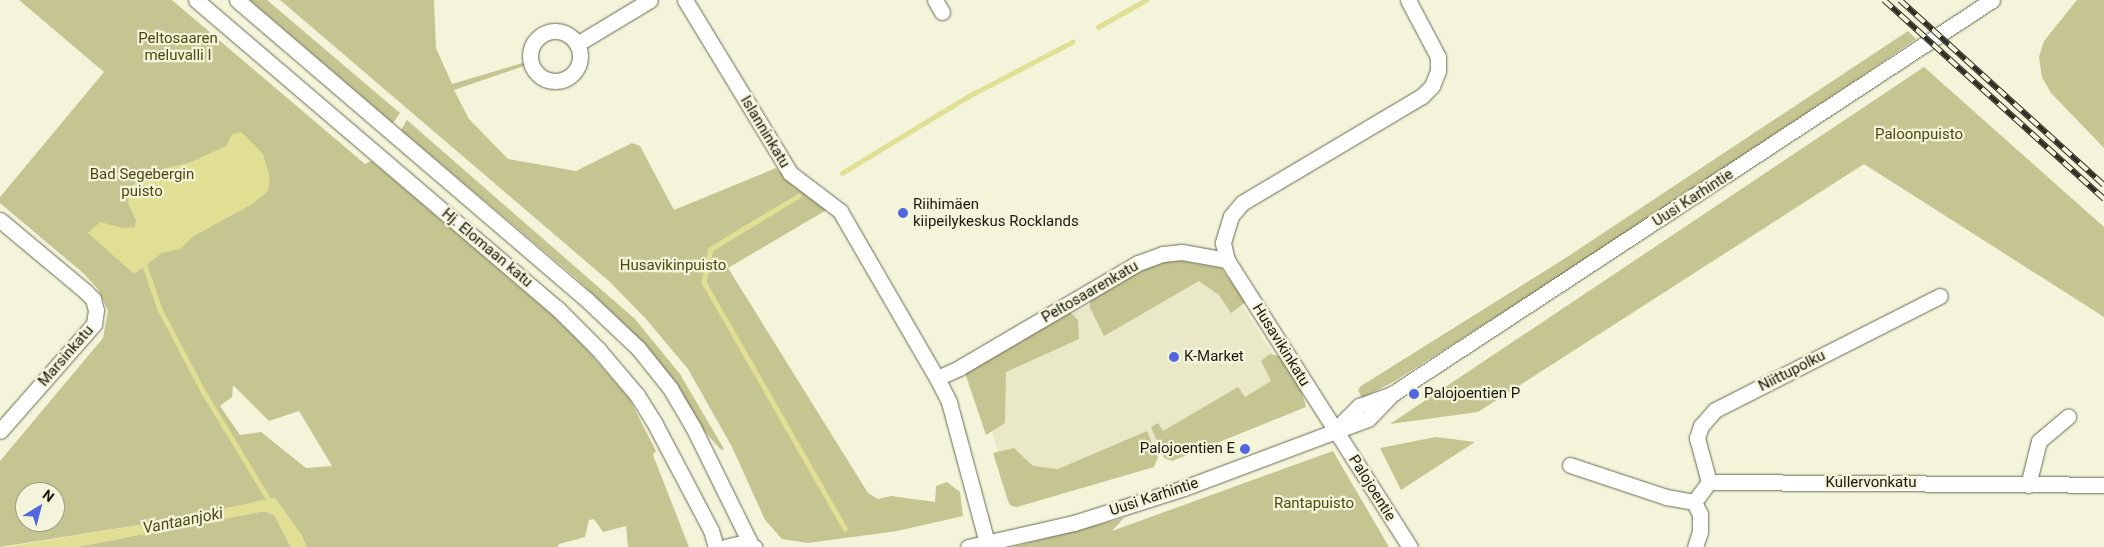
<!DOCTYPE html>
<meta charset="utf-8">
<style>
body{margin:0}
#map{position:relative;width:2104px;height:547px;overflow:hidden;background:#f4f4da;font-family:Roboto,sans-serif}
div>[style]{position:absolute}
.built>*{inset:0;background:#e9e9c8}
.green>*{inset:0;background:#c5c591}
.water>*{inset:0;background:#e0df94}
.stream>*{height:4.5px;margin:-2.25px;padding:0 2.25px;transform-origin:2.25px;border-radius:2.25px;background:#e0df94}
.roads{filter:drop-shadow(0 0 1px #696953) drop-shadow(0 0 1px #696953)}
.minor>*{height:15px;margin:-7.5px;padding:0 7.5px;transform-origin:7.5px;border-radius:7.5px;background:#fff}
.minor>.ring{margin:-7.5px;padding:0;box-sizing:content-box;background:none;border:15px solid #fff;border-radius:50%}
.rail>*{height:5.5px;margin-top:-2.75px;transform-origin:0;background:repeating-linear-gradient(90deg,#f4f4da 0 11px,#2f2f24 0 22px);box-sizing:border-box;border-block:1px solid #2f2f24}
.dots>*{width:14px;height:14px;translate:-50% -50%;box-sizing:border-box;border:2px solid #f4f4da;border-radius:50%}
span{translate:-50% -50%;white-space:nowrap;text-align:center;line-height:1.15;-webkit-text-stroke:4.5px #f4f4da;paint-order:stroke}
.park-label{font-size:15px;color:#4c4a11}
.street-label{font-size:15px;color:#191910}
.poi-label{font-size:15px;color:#191910}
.left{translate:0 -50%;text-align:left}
.right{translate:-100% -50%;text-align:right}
.water-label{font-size:16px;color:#4c4a12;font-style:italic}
.north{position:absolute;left:15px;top:482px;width:50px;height:50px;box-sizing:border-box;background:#f4f4da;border:1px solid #9c9c89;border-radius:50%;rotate:37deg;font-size:14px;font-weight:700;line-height:20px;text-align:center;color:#191910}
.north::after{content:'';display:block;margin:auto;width:18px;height:22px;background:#5267dd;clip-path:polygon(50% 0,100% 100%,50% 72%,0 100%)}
</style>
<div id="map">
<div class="built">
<i style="clip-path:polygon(1154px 267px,1218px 267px,1304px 403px,1014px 504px,973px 370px)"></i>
</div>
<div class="green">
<i style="clip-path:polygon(evenodd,19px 0,172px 0,365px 164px,371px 161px,381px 169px,552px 315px,580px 342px,629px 398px,656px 451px,653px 455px,689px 547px,628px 547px,626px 526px,603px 532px,594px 519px,589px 520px,585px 537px,559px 544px,558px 547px,306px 547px,302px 536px,275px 498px,171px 520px,0 547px,0 461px,103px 338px,108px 311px,98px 289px,83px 273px,0 203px,0 197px,104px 72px,19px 0,233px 385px,269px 421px,299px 411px,332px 466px,306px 468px,261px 432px,240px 435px,220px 406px,232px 397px,233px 385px,19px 0,25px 492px,55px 492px,55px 522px,25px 522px,25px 492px)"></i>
<i style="clip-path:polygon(250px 0,267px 0,400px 113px,393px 123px)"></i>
<i style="clip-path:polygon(280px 0,434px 0,436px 48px,452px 84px,526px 62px,527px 65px,454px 90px,469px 119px,508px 159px,576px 171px,632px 143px,640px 146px,674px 210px,776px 168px,788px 181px,828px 209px,728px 268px,868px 493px,878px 499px,891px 496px,935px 502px,936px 486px,947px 482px,960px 492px,963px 516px,897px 531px,808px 543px,782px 539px,765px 520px,732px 447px,688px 369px,646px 319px,610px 282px)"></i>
<i style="clip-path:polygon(2077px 0,2104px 0,2104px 148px,2051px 93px,2042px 77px,2039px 57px,2044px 41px)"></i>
<i style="clip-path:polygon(1908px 31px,1916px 39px,1862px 76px,1569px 271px,1393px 382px,1362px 398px,1358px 390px,1361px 386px,1564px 259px)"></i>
<i style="clip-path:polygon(1924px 67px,2104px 227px,2104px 317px,1864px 164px,1478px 412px,1390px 424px)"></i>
<i style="clip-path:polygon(407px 120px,635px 319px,680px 374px,724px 449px,721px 450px,701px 427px,627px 327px,576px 278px,401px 130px)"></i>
<i style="clip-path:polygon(1171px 259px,1221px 268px,1246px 302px,1231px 313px,1219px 295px,1199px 281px,1104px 336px,1090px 308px,1090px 300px,1146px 267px)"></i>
<i style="clip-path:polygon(1070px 312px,1078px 320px,1079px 339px,1006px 372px,1005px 423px,986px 435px,965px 373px)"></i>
<i style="clip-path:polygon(1270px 354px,1279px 356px,1301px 389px,1306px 407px,1172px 461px,1164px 458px,1151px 427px,1158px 423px,1163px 431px,1238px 387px,1245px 397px,1271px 381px,1261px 361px)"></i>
<i style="clip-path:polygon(1147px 431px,1158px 457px,1154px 467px,1017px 507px,1011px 506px,1008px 501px,993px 453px,1014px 448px,1033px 466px,1058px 469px)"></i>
<i style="clip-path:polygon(1436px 437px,1475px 442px,1401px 490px,1380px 448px)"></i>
<i style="clip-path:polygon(1333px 451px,1389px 547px,1012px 547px,1124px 518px,1112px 531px)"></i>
<i style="clip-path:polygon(264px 511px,274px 515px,291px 547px,76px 547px)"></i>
</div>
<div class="water">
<i style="clip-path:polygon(241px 132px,263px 154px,270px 178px,268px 191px,254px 203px,192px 237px,181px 249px,162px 253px,134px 274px,88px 233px,100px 222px,123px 228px,135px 227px,136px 220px,128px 203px,129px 190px,144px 174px,191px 162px,226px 146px,232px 134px)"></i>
<i style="clip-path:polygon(275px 498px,302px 536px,306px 547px,291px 547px,274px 515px,264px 511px,76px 547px,5px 547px,171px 520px)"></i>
</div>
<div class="stream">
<i style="left:1098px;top:27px;width:55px;rotate:-29.4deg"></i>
<i style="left:842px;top:173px;width:146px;rotate:-31.3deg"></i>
<i style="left:967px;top:97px;width:119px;rotate:-27.6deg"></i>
<i style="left:799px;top:196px;width:103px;rotate:148.9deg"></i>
<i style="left:711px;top:249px;width:34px;rotate:102deg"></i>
<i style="left:704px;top:282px;width:284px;rotate:60.2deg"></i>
<i style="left:145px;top:266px;width:46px;rotate:70.8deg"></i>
<i style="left:160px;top:309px;width:93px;rotate:62.3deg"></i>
<i style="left:203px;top:391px;width:131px;rotate:58.7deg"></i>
</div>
<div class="roads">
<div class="minor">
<i style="left:196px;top:0;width:475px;rotate:40.5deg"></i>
<i style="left:557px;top:308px;width:58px;rotate:45deg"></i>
<i style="left:598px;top:349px;width:60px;rotate:49.7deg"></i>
<i style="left:637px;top:395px;width:34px;rotate:58deg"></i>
<i style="left:655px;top:424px;width:120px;rotate:62.2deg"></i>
<i style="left:711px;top:530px;width:18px;rotate:74deg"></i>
<i style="left:237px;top:0;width:460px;rotate:40.6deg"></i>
<i style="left:586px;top:299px;width:71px;rotate:43.3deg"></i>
<i style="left:638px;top:348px;width:51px;rotate:51.3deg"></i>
<i style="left:670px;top:388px;width:45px;rotate:59.5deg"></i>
<i style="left:693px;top:427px;width:131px;rotate:63.8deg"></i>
<i style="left:685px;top:0;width:202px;rotate:58.7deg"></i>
<i style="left:790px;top:173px;width:63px;rotate:37.2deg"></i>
<i style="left:840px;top:211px;width:193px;rotate:59.9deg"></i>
<i style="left:937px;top:378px;width:27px;rotate:63deg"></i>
<i style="left:949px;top:402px;width:146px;rotate:74.9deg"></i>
<i style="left:935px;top:0;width:14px;rotate:60deg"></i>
<i style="left:1408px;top:0;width:64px;rotate:62.2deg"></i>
<i style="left:1438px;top:57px;width:14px;rotate:90deg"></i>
<i style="left:1438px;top:71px;width:16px;rotate:112deg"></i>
<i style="left:1432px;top:86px;width:14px;rotate:135deg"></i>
<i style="left:1422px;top:96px;width:209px;rotate:149.3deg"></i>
<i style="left:1242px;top:203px;width:17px;rotate:130deg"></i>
<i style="left:1231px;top:216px;width:28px;rotate:107deg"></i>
<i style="left:1223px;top:243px;width:17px;rotate:77deg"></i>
<i style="left:1227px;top:260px;width:340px;rotate:57.5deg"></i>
<i class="ring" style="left:530px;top:31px;width:35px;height:35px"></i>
<i style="left:577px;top:44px;width:85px;rotate:-31.1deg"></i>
<i style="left:0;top:220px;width:112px;rotate:39.9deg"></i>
<i style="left:86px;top:292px;width:10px;rotate:45deg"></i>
<i style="left:93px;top:299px;width:11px;rotate:75deg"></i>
<i style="left:96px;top:310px;width:14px;rotate:98deg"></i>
<i style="left:94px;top:324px;width:142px;rotate:131.3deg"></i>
<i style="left:937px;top:378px;width:24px;rotate:-24deg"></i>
<i style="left:959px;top:368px;width:208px;rotate:-30.4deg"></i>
<i style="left:1138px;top:263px;width:27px;rotate:-20deg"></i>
<i style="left:1163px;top:254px;width:19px;rotate:-6deg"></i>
<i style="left:1182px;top:252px;width:46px;rotate:10.1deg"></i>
<i style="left:1338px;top:427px;width:30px;rotate:-45deg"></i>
<i style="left:1359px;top:406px;width:33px;rotate:-20deg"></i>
<i style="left:1570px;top:465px;width:101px;rotate:18.4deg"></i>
<i style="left:1666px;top:497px;width:28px;rotate:10deg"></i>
<i style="left:1709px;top:482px;width:46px;rotate:-105.3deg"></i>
<i style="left:1697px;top:438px;width:13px;rotate:-72deg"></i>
<i style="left:1701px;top:426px;width:21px;rotate:-49deg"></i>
<i style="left:1715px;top:410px;width:252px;rotate:-26.9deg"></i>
<i style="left:2028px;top:485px;width:45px;rotate:-76deg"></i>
<i style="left:2039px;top:441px;width:38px;rotate:-40deg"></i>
<i style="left:725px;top:547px;width:17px;rotate:-13deg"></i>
<i style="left:742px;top:543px;width:13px;rotate:18deg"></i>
<i style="left:968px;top:547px;width:109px;rotate:-12.8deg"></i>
<i style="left:1074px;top:523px;width:115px;rotate:-17.7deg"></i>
<i style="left:1184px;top:488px;width:197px;rotate:-20.6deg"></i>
<i style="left:1368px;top:419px;width:35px;rotate:-46deg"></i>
<i style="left:1392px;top:394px;width:718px;rotate:-33.29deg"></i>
<i style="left:1695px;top:547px;width:16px;rotate:-72deg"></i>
<i style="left:1700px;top:532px;width:18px;rotate:-90deg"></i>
<i style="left:1700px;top:514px;width:13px;rotate:-117deg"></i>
<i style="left:1694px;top:502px;width:25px;rotate:-53deg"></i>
<i style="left:1709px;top:482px;width:395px;rotate:0.4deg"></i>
</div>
</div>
<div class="rail">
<i style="left:1884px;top:0;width:297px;rotate:42.1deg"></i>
<i style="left:1900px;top:0;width:275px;rotate:42.2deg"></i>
</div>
<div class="dots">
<i style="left:903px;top:213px;background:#5267dd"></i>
<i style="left:1174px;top:357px;background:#5267dd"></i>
<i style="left:1414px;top:394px;background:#5267dd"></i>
<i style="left:1245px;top:449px;background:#5267dd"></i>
</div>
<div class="park-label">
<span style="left:178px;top:47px">Peltosaaren<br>meluvalli I</span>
<span style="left:1919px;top:135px">Paloonpuisto</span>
<span style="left:142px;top:183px">Bad Segebergin<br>puisto</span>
<span style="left:673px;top:266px">Husavikinpuisto</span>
<span style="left:1314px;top:504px">Rantapuisto</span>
</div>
<div class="street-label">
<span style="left:765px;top:132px;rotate:59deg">Islanninkatu</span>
<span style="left:1693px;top:198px;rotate:-33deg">Uusi Karhintie</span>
<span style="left:487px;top:248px;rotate:40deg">Hj. Elomaan katu</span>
<span style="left:1090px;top:292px;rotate:-30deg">Peltosaarenkatu</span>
<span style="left:1281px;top:345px;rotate:58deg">Husavikinkatu</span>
<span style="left:66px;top:356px;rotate:-49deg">Marsinkatu</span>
<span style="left:1792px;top:371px;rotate:-27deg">Niittupolku</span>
<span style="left:1871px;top:483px">Kullervonkatu</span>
<span style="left:1372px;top:488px;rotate:58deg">Palojoentie</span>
<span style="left:1154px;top:497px;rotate:-18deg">Uusi Karhintie</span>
</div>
<div class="poi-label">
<span class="left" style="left:913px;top:213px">Riihimäen<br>kiipeilykeskus Rocklands</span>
<span class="left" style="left:1184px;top:357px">K-Market</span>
<span class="left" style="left:1424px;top:394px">Palojoentien P</span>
<span class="right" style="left:1235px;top:449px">Palojoentien E</span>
</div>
<div class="water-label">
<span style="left:183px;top:521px;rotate:-11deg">Vantaanjoki</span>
</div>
<div class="north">N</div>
</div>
